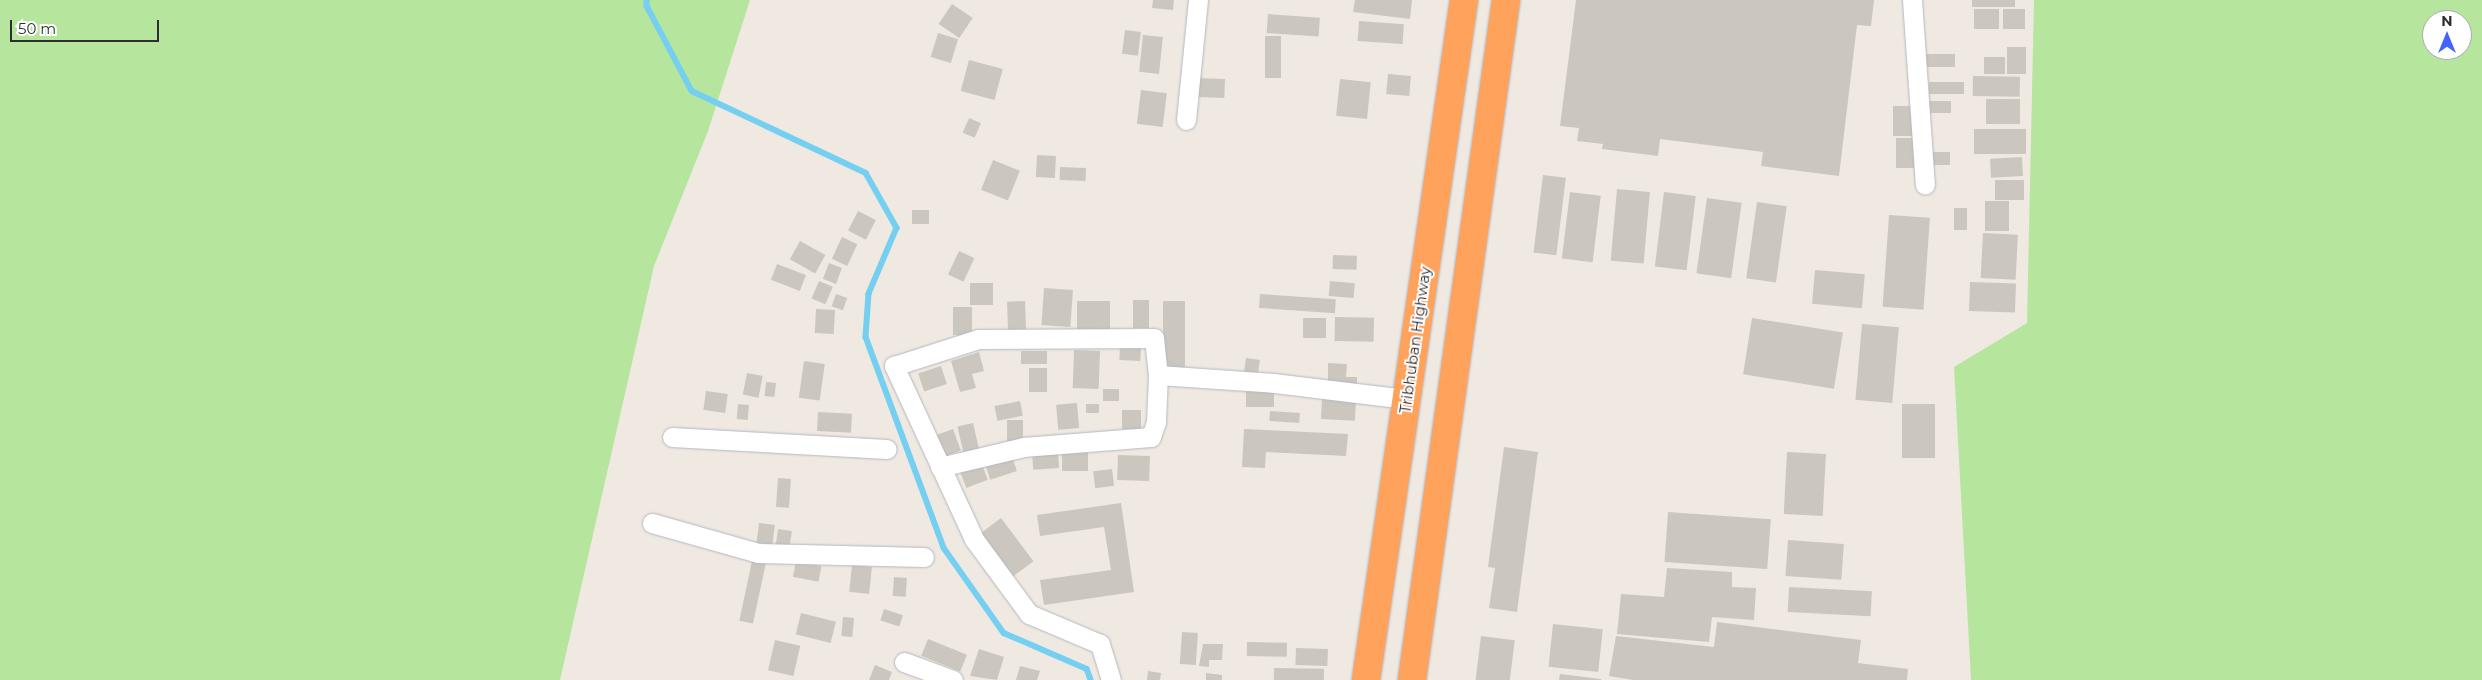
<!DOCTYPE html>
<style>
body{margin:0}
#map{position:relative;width:2482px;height:680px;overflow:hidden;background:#efe9e1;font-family:Montserrat,sans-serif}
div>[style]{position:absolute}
.green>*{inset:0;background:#b6e59e}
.stream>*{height:5.5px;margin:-2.75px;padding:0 2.75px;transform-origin:2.75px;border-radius:2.75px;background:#75cff0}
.building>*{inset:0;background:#cbc7bf;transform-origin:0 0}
.roads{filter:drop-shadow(0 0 1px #b4b7c1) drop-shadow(0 0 1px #b4b7c1)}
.street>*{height:19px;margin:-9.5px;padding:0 9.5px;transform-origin:9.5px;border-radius:9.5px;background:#fff}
.highway>*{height:28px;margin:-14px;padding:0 14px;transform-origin:14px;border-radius:14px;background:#ffa35c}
span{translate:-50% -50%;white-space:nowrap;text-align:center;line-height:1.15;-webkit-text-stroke:4px #fff;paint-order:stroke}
.street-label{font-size:15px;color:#2e2e2e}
.north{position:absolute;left:2422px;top:10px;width:50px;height:50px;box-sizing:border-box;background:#fff;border:1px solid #ababab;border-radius:50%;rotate:0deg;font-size:14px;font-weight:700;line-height:20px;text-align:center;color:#2e2e2e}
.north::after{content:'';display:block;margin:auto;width:18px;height:22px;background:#4264fb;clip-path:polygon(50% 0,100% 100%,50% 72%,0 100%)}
.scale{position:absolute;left:10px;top:20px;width:149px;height:22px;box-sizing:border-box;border:2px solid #2e2e2e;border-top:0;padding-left:6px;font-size:15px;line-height:18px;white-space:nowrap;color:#2e2e2e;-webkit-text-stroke:4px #fff;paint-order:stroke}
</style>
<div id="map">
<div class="green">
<i style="clip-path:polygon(0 0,750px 0,708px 131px,654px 266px,560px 680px,0 680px)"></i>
<i style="clip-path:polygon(evenodd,2034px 0,2482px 0,2482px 680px,1971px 680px,1954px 367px,2027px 323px,2034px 0,2432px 20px,2462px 20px,2462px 50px,2432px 50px,2432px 20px)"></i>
</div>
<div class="stream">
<i style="left:647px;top:0;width:6px;rotate:90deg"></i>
<i style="left:647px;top:6px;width:96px;rotate:62.1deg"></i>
<i style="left:692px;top:91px;width:192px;rotate:25.2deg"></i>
<i style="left:866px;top:173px;width:63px;rotate:60.6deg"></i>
<i style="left:897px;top:228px;width:72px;rotate:113deg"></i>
<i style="left:869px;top:294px;width:43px;rotate:94deg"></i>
<i style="left:866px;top:337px;width:225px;rotate:69.7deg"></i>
<i style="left:944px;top:548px;width:104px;rotate:54.8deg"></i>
<i style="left:1004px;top:633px;width:90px;rotate:23.4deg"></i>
<i style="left:1087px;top:669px;width:12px;rotate:70deg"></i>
</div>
<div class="building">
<i style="clip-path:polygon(1153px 0,1174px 0,1173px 10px,1152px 8px)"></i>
<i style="clip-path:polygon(1355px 0,1412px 0,1410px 19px,1353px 12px)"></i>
<i style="clip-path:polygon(1576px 0,1874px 0,1871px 26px,1857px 25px,1839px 176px,1761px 166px,1763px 152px,1660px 139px,1658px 156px,1602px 149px,1603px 144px,1577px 141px,1579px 128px,1560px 126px)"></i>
<i style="left:1972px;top:0;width:43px;height:7px"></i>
<i style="left:952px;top:4px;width:25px;height:24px;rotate:34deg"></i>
<i style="left:1974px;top:9px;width:25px;height:20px"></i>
<i style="left:2003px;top:9px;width:22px;height:20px"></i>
<i style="left:1268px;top:14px;width:52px;height:19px;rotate:4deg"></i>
<i style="left:1359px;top:21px;width:45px;height:20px;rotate:4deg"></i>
<i style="left:1125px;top:30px;width:16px;height:24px;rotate:7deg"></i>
<i style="left:938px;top:33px;width:21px;height:25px;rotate:17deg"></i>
<i style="left:1143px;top:35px;width:20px;height:37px;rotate:6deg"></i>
<i style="left:1265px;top:36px;width:16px;height:42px"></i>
<i style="left:2007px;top:47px;width:19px;height:27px"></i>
<i style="left:1955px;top:54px;width:13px;height:31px;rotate:90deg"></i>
<i style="left:1984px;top:57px;width:21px;height:17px"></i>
<i style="left:969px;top:60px;width:35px;height:32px;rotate:15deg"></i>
<i style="left:1388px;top:74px;width:23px;height:20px;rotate:5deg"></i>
<i style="left:1973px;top:76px;width:47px;height:20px;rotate:1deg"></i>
<i style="left:1195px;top:78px;width:30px;height:19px;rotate:2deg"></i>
<i style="left:1340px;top:79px;width:31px;height:37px;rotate:6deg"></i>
<i style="left:1964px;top:82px;width:12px;height:35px;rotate:90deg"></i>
<i style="left:1141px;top:90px;width:26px;height:34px;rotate:7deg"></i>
<i style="left:1986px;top:99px;width:34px;height:25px"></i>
<i style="left:1928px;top:101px;width:23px;height:12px"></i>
<i style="left:1893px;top:106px;width:20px;height:30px"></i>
<i style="left:969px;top:118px;width:13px;height:16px;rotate:23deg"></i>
<i style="left:1974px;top:129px;width:52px;height:25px"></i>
<i style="left:1896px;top:138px;width:18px;height:30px"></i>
<i style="left:1931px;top:152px;width:19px;height:13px"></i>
<i style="left:1037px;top:155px;width:19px;height:22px;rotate:3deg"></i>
<i style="left:2022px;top:157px;width:19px;height:32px;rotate:87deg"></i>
<i style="left:993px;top:160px;width:29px;height:32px;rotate:22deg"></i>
<i style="left:1060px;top:167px;width:26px;height:13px;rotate:2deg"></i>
<i style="left:1543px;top:175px;width:23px;height:78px;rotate:7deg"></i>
<i style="left:1995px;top:180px;width:29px;height:20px"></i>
<i style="left:1617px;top:189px;width:33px;height:72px;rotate:5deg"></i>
<i style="left:1570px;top:192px;width:31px;height:67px;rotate:7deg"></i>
<i style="left:1664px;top:192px;width:32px;height:75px;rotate:7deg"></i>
<i style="left:1707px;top:198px;width:35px;height:76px;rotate:8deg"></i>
<i style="left:1985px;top:201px;width:24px;height:30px"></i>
<i style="left:1757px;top:202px;width:30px;height:77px;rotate:8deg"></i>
<i style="left:1954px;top:208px;width:13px;height:22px"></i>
<i style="left:912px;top:210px;width:17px;height:14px"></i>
<i style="left:858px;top:211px;width:20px;height:22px;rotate:27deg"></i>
<i style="left:1889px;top:215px;width:41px;height:92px;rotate:4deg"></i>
<i style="left:1983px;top:233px;width:35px;height:45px;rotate:3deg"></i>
<i style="left:842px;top:237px;width:17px;height:24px;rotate:25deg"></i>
<i style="left:800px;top:241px;width:29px;height:21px;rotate:29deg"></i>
<i style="left:959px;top:251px;width:17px;height:26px;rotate:25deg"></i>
<i style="left:1333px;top:255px;width:24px;height:14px;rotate:2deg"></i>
<i style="left:829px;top:263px;width:14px;height:17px;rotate:21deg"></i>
<i style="left:777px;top:264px;width:31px;height:17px;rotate:21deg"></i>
<i style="left:1815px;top:270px;width:50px;height:34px;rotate:5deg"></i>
<i style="left:819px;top:281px;width:15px;height:19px;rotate:23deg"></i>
<i style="left:1330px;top:281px;width:25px;height:15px;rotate:5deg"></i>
<i style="left:1970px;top:282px;width:46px;height:29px;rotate:2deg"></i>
<i style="left:970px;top:283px;width:23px;height:22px"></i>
<i style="left:1044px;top:288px;width:29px;height:37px;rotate:4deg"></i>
<i style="left:836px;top:294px;width:12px;height:13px;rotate:20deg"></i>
<i style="left:1260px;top:294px;width:76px;height:14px;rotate:4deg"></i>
<i style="left:1133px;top:300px;width:16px;height:28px"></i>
<i style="left:1025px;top:301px;width:33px;height:18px;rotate:88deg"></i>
<i style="left:1077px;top:301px;width:33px;height:28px"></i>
<i style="left:1163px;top:301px;width:22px;height:67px"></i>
<i style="left:953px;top:307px;width:19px;height:28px"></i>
<i style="left:816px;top:309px;width:19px;height:24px;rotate:3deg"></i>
<i style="left:1335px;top:317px;width:39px;height:24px;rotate:1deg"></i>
<i style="left:1303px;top:318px;width:23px;height:20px"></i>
<i style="left:1752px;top:318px;width:92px;height:57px;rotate:9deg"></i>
<i style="left:1862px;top:324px;width:37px;height:76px;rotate:5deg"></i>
<i style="left:1120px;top:347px;width:21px;height:13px;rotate:3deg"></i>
<i style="left:1074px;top:350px;width:26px;height:38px;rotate:2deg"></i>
<i style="left:1021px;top:351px;width:26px;height:13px"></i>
<i style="clip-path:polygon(979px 352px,984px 371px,972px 374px,976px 388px,960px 392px,951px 361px)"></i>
<i style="left:1246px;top:358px;width:14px;height:17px;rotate:8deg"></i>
<i style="left:804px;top:361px;width:21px;height:37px;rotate:8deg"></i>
<i style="clip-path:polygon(1328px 363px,1347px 364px,1346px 377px,1357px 377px,1357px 386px,1328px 386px)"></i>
<i style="left:941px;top:366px;width:19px;height:24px;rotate:72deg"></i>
<i style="left:1029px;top:368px;width:18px;height:24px"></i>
<i style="left:747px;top:373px;width:16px;height:22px;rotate:11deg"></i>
<i style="left:766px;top:382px;width:10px;height:14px;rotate:6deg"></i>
<i style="left:1246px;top:388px;width:28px;height:19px"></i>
<i style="left:1103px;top:389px;width:16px;height:12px"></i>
<i style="left:706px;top:391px;width:22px;height:19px;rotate:8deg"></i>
<i style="left:1322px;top:399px;width:34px;height:20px;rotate:3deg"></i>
<i style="left:1020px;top:401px;width:15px;height:26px;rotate:79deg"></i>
<i style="left:1077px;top:403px;width:25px;height:21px;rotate:85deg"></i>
<i style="left:738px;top:404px;width:11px;height:15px;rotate:5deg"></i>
<i style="left:1086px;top:404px;width:13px;height:9px"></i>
<i style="left:1902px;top:404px;width:33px;height:54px"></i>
<i style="left:1122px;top:410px;width:19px;height:19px"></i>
<i style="left:1270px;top:411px;width:30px;height:10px;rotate:4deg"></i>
<i style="left:818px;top:412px;width:34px;height:19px;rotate:3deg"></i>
<i style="left:1007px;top:420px;width:16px;height:21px"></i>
<i style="left:973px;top:423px;width:26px;height:16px;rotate:77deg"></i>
<i style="left:953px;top:429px;width:23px;height:19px;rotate:70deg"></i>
<i style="clip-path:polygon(1244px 429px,1348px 434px,1346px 456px,1266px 452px,1265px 468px,1242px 467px)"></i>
<i style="clip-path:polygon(1504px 447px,1538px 452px,1517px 612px,1489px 608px,1495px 568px,1488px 567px)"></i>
<i style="left:1058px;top:452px;width:16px;height:26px;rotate:86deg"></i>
<i style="left:1062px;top:452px;width:26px;height:19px"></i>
<i style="left:1787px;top:452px;width:39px;height:62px;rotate:3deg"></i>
<i style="left:1011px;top:453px;width:19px;height:28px;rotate:72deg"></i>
<i style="left:1118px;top:455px;width:32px;height:25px;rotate:2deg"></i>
<i style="left:981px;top:462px;width:19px;height:23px;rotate:69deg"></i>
<i style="left:1112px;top:469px;width:17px;height:19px;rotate:83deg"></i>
<i style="left:778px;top:478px;width:13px;height:29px;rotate:4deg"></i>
<i style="clip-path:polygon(1121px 503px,1134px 592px,1044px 605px,1040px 580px,1111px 570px,1104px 527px,1040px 536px,1037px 515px)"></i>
<i style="left:1668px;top:512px;width:103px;height:50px;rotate:4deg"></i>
<i style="left:1001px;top:518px;width:54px;height:28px;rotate:53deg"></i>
<i style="left:759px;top:523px;width:16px;height:20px;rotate:7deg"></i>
<i style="left:778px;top:529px;width:14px;height:19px;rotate:8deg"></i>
<i style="left:1788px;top:540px;width:56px;height:36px;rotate:4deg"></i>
<i style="left:752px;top:561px;width:14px;height:61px;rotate:12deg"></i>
<i style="left:796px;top:561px;width:26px;height:16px;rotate:11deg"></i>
<i style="left:852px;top:565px;width:20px;height:27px;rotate:6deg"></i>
<i style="clip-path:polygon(1667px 568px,1732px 572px,1732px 587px,1756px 588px,1754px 620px,1712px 617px,1709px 642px,1617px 634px,1621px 594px,1664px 597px)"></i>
<i style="left:894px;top:577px;width:13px;height:19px;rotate:4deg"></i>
<i style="left:1789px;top:587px;width:83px;height:25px;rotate:3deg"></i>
<i style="left:884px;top:609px;width:20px;height:12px;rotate:18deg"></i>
<i style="left:801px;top:613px;width:36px;height:22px;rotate:14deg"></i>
<i style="left:843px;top:617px;width:11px;height:19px;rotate:5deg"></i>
<i style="clip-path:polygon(1717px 622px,1861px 640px,1858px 663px,1908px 669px,1907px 680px,1633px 680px,1609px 676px,1616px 636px,1714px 647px)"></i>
<i style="left:1553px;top:624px;width:50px;height:43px;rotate:6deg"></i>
<i style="left:1182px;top:632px;width:16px;height:32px;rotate:4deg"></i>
<i style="left:1481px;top:636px;width:34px;height:44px;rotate:7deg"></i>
<i style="left:928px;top:639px;width:42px;height:18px;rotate:22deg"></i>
<i style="left:775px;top:640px;width:26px;height:31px;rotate:13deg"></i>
<i style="left:1247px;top:642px;width:40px;height:14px;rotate:1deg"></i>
<i style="clip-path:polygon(1203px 644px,1223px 644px,1222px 660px,1209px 660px,1209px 667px,1199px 666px)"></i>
<i style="left:1296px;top:648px;width:32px;height:17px;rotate:2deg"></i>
<i style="clip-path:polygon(979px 649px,1004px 657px,997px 680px,970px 676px)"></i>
<i style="clip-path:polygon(875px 665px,892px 672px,889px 680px,869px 680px)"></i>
<i style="clip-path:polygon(1020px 666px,1040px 671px,1037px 680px,1016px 680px)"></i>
<i style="left:1274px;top:668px;width:50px;height:12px;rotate:1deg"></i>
<i style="clip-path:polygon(1148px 671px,1161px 673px,1160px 680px,1147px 680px)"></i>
<i style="clip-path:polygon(1206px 673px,1222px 675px,1222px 680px,1206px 680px)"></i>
<i style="clip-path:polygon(1560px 674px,1601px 679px,1601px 680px,1559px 680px)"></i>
</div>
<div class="roads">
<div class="street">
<i style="left:1912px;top:0;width:185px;rotate:86deg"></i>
<i style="left:1186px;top:120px;width:121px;rotate:-84.3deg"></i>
<i style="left:672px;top:437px;width:215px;rotate:3.2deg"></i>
<i style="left:940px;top:467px;width:85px;rotate:-13.5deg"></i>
<i style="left:1023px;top:447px;width:128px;rotate:-4.5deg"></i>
<i style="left:1151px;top:437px;width:16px;rotate:-72deg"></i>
<i style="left:1156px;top:422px;width:47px;rotate:-87.6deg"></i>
<i style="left:652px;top:523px;width:110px;rotate:15.8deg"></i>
<i style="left:758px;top:553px;width:166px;rotate:1.4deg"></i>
<i style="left:904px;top:662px;width:52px;rotate:20.2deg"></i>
<i style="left:1111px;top:680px;width:38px;rotate:-107deg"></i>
<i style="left:1100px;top:644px;width:77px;rotate:-157.1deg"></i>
<i style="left:1029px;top:614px;width:93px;rotate:-126.3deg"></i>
<i style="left:974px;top:539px;width:191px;rotate:-114.8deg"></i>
<i style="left:894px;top:366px;width:88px;rotate:-17.8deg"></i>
<i style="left:978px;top:339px;width:176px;rotate:-0.3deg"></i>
<i style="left:1154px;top:338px;width:37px;rotate:84deg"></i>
<i style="left:1158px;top:375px;width:116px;rotate:3.9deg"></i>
<i style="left:1274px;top:383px;width:134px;rotate:6.9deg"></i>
</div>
<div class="highway">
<i style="left:1366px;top:680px;width:687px;rotate:-81.8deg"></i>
<i style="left:1412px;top:680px;width:686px;rotate:-82.13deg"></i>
</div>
</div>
<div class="street-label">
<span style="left:1415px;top:340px;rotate:-82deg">Tribhuban Highway</span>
</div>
<div class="north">N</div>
<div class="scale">50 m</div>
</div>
